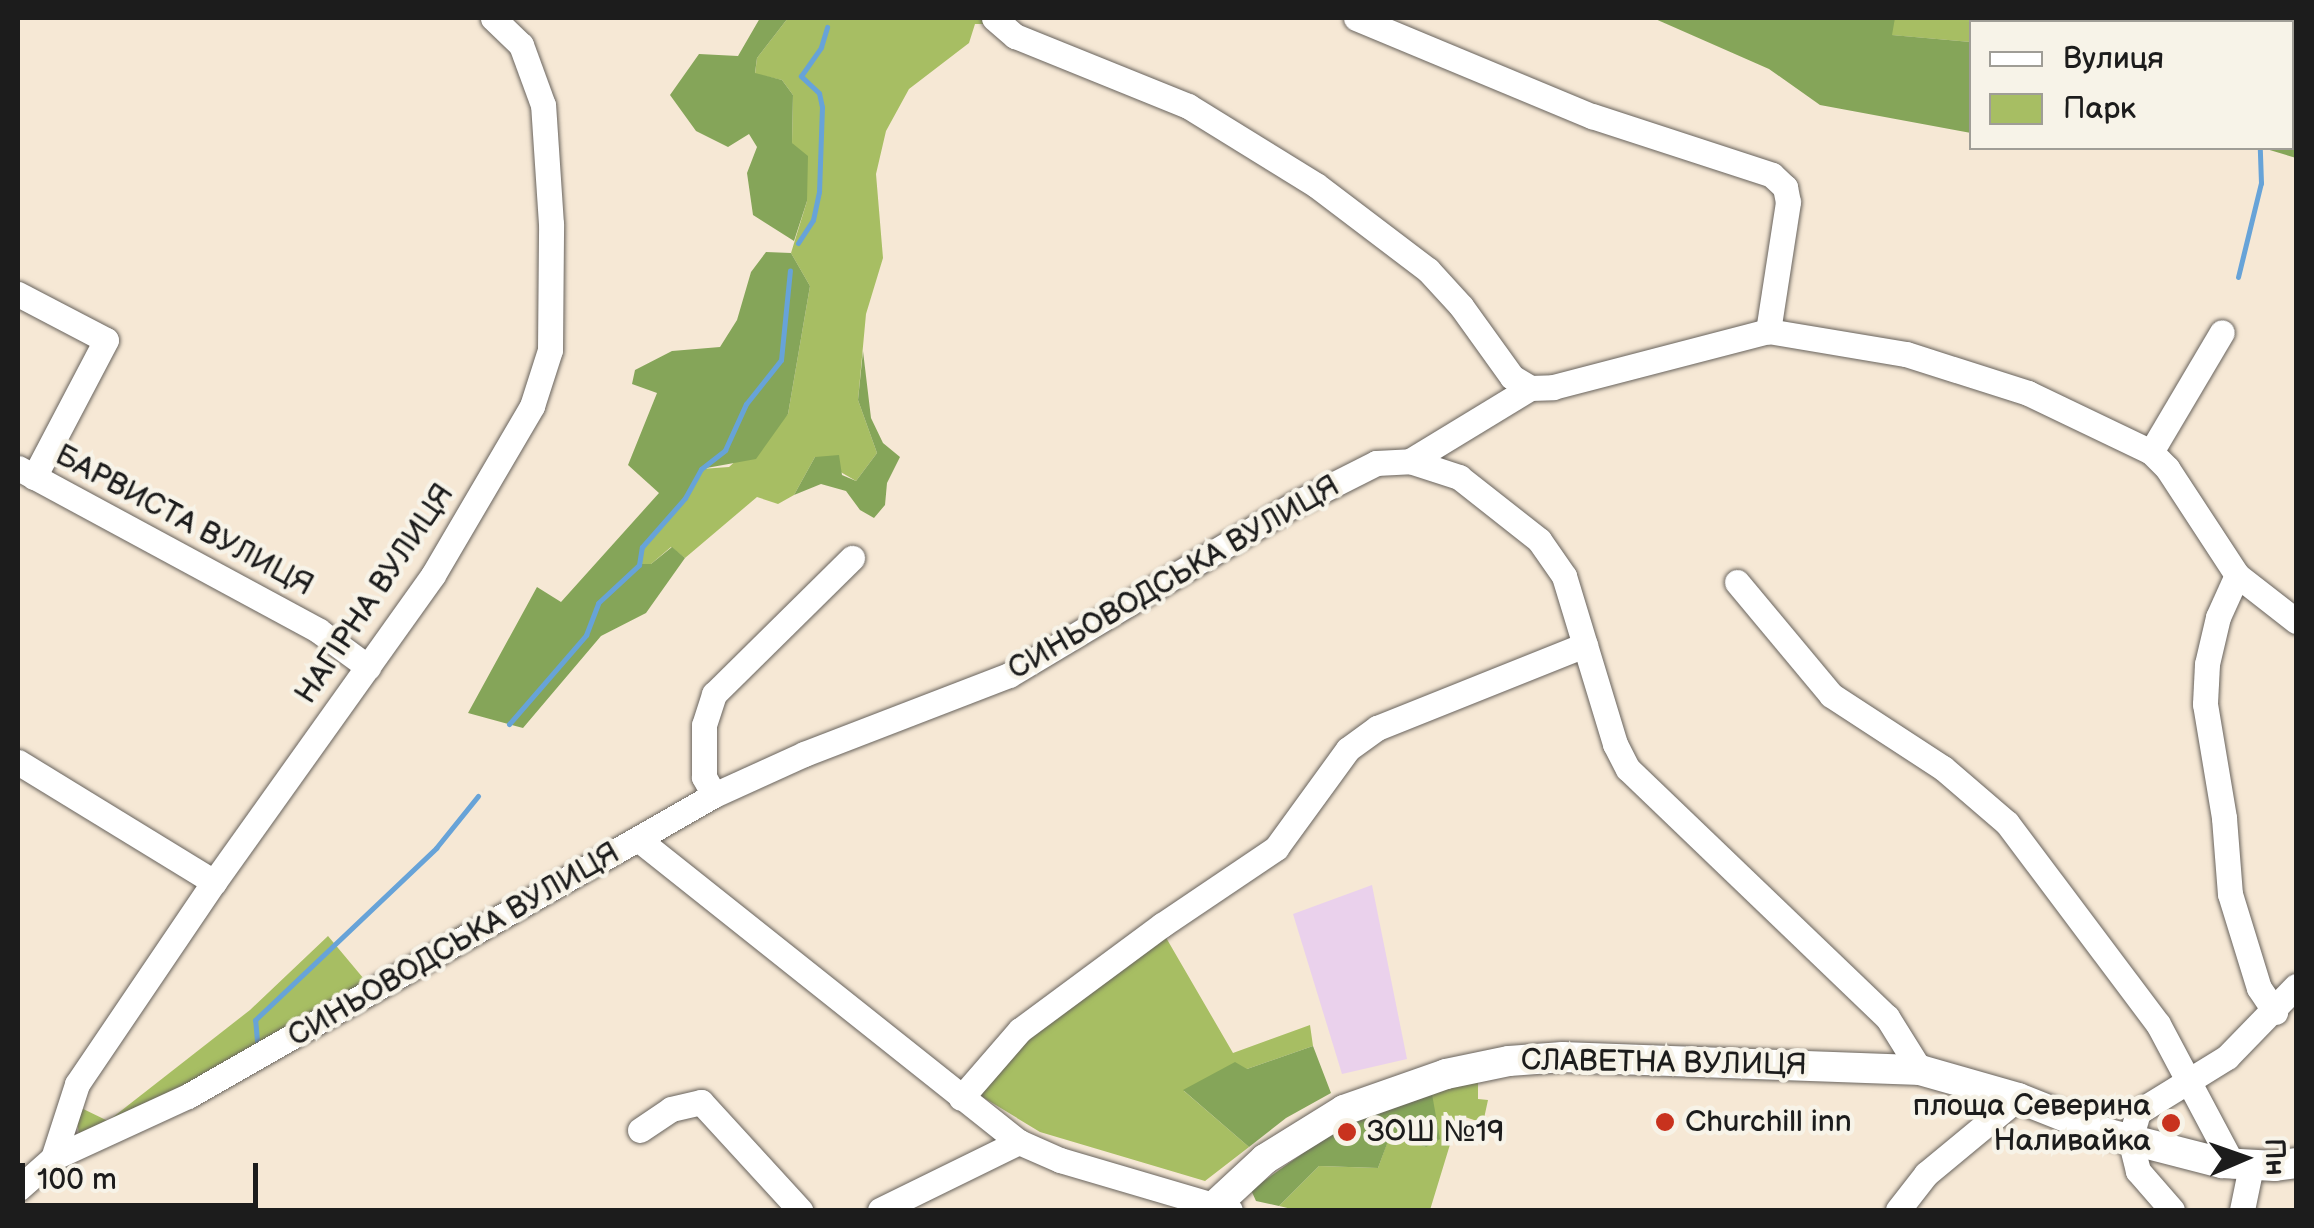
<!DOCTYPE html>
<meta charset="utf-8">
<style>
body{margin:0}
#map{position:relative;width:2314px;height:1228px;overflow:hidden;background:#f6e8d5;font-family:"Balsamiq Sans",sans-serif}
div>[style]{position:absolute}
.built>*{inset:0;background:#ead1ec}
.green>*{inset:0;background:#a7be63}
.forest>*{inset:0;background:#85a559}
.stream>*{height:5px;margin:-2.5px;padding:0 2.5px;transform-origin:2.5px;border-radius:2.5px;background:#67a3d8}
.roads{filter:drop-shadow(0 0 2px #68635d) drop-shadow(0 0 2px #68635d)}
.minor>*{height:25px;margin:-12.5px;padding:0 12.5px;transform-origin:12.5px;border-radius:12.5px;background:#fff}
.major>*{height:30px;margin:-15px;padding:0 15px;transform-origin:15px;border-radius:15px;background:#fff}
.dots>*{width:28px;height:28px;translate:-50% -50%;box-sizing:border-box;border:5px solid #f7f3e8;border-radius:50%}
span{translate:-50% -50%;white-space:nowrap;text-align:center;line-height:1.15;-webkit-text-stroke:9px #f7f3e8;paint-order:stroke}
.street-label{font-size:30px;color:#1c1c1c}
.poi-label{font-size:30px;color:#1c1c1c}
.right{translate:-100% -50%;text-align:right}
.left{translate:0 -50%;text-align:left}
.frame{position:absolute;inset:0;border:20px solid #1c1c1c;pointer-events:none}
.legend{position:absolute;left:1969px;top:20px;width:325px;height:130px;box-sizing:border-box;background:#f7f3e8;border:2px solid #9f9d96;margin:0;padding:12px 18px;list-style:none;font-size:30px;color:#1c1c1c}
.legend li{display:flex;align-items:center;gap:20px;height:50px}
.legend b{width:50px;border:2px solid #9f9d96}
.north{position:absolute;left:2194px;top:1108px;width:100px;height:100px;-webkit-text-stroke:8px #f7f3e8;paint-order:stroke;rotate:88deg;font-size:28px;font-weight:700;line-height:40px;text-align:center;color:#1c1c1c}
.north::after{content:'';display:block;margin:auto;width:35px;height:45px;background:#1c1c1c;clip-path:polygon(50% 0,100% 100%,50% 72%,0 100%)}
.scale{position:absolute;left:20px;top:1163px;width:238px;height:45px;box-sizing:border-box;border:5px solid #1c1c1c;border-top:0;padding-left:12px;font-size:30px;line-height:35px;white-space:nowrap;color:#1c1c1c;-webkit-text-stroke:8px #f7f3e8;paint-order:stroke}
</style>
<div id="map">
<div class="built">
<i style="clip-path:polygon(1372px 885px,1407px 1059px,1342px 1074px,1293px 914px)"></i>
</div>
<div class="green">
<i style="clip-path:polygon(788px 18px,994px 18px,996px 24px,975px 24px,969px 43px,909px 89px,886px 131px,876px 174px,883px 258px,866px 314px,858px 400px,877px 453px,856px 481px,815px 457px,794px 495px,778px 504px,757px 497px,685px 558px,671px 547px,651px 564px,639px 565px,642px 547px,685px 498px,701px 469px,729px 467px,788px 414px,810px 286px,791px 253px,807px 201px,792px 143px,793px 95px,782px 80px,755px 74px,757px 58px)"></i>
<i style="clip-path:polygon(1894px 18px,2296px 18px,2296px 51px,2292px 50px,2292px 22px,1972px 22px,1971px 42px,1891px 35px)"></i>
<i style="clip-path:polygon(1161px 929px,1233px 1053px,1310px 1025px,1313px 1046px,1184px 1091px,1249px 1147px,1205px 1181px,1040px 1132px,971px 1090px,1021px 1032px)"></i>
<i style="clip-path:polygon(328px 936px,374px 991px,188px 1096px,79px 1135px,75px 1105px,108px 1121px,250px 1010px)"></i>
<i style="clip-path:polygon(1478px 1076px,1478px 1099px,1488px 1100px,1483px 1123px,1459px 1115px,1430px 1210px,1296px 1210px,1279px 1206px,1319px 1166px,1378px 1168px,1390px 1135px,1426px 1147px,1430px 1085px)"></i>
</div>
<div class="forest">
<i style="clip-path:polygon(760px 18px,788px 18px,757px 58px,755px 73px,782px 80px,793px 95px,792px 143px,808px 156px,807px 201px,794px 241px,753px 215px,747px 173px,757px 147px,749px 134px,728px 147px,696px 131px,670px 95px,699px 54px,738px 56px)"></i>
<i style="clip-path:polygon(1653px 18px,1895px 18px,1892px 35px,1971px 42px,1971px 133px,1820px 105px,1769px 69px)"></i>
<i style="clip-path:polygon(2292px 50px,2296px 51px,2296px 158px,2263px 148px,2292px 148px)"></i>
<i style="clip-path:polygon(766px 252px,791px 253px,810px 286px,788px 414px,756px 459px,701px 469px,685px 498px,642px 547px,639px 564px,651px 564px,672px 547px,685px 558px,646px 613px,601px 636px,523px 728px,468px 713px,537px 587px,561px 602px,659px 493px,628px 465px,657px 393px,632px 384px,635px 370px,672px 351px,720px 347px,737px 320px,751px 272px)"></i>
<i style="clip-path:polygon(863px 351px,871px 418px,883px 443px,900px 457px,887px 483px,885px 505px,874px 518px,860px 510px,846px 491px,821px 484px,794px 495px,815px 457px,839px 455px,842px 475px,856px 481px,877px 453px,858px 400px)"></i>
<i style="clip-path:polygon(1313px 1046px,1331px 1093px,1286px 1118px,1249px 1147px,1183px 1090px,1235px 1062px,1247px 1069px)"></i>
<i style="clip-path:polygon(1432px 1094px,1440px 1139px,1426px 1147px,1390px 1136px,1378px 1168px,1319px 1166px,1279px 1206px,1256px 1201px,1251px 1190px,1336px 1130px,1391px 1103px)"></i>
</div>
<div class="stream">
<i style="left:2284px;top:22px;width:4px;rotate:-76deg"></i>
<i style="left:798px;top:243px;width:27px;rotate:-57deg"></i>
<i style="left:813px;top:220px;width:29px;rotate:-78deg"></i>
<i style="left:819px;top:192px;width:85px;rotate:-88deg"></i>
<i style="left:822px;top:107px;width:14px;rotate:-102deg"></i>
<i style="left:819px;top:93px;width:25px;rotate:-137deg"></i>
<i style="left:801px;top:76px;width:35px;rotate:-55deg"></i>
<i style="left:821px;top:47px;width:21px;rotate:-73deg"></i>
<i style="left:2238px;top:277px;width:97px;rotate:-76.3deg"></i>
<i style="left:2261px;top:183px;width:35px;rotate:-92deg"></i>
<i style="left:509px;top:724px;width:118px;rotate:-49.1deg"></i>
<i style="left:586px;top:635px;width:34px;rotate:-69deg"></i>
<i style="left:598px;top:603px;width:56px;rotate:-42.8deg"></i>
<i style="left:639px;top:565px;width:18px;rotate:-81deg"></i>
<i style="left:642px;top:547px;width:65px;rotate:-48.7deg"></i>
<i style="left:685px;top:498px;width:33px;rotate:-61deg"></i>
<i style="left:701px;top:469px;width:31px;rotate:-38deg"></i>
<i style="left:725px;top:450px;width:51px;rotate:-65.5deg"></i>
<i style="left:746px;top:404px;width:56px;rotate:-51.5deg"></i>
<i style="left:781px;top:360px;width:90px;rotate:-84.3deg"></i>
<i style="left:257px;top:1041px;width:21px;rotate:-95deg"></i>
<i style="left:255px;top:1020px;width:250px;rotate:-43.5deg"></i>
<i style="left:436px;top:848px;width:67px;rotate:-51.1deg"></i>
</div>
<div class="roads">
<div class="minor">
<i style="left:994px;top:18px;width:28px;rotate:41deg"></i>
<i style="left:1015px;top:36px;width:187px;rotate:22deg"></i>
<i style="left:1188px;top:106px;width:150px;rotate:31.7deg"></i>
<i style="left:1316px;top:185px;width:141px;rotate:37.2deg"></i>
<i style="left:1428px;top:270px;width:49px;rotate:47.5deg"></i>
<i style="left:1461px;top:306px;width:87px;rotate:54.3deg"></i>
<i style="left:1512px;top:377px;width:21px;rotate:31deg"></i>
<i style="left:1530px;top:388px;width:23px;rotate:-2deg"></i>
<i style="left:1553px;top:387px;width:222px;rotate:-14.6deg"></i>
<i style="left:1768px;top:331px;width:140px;rotate:9.5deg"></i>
<i style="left:1906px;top:354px;width:128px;rotate:17.7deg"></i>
<i style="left:2028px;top:393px;width:136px;rotate:25.6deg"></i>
<i style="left:2151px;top:452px;width:23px;rotate:45deg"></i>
<i style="left:2167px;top:468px;width:128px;rotate:56.8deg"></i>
<i style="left:2237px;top:575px;width:75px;rotate:37.9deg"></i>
<i style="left:1356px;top:18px;width:256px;rotate:22.6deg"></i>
<i style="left:1592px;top:116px;width:189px;rotate:18.1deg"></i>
<i style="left:1772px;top:175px;width:18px;rotate:43deg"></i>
<i style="left:1785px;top:187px;width:15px;rotate:79deg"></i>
<i style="left:1788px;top:202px;width:131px;rotate:98.8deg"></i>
<i style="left:18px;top:294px;width:99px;rotate:27.6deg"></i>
<i style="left:106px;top:340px;width:155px;rotate:117.7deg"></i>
<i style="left:2151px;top:452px;width:139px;rotate:-59.4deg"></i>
<i style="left:1410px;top:461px;width:140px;rotate:-31.3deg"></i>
<i style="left:18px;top:468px;width:342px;rotate:28.4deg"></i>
<i style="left:319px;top:631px;width:61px;rotate:36.3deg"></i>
<i style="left:2237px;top:575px;width:46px;rotate:114.3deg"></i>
<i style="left:2218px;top:617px;width:48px;rotate:103.2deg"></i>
<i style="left:2207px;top:664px;width:40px;rotate:92.9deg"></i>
<i style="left:2205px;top:704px;width:116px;rotate:80.5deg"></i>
<i style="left:2224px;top:818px;width:76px;rotate:85.5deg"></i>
<i style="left:2230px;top:894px;width:98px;rotate:72.9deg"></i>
<i style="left:2259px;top:988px;width:29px;rotate:56deg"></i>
<i style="left:1737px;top:582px;width:147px;rotate:50.2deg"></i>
<i style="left:1831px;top:695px;width:134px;rotate:33.1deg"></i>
<i style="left:1943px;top:768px;width:84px;rotate:40.7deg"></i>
<i style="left:2007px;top:823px;width:251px;rotate:53.1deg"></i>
<i style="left:2158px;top:1024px;width:160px;rotate:62deg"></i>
<i style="left:18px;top:762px;width:230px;rotate:31.5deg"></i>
<i style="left:714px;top:795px;width:21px;rotate:-119deg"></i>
<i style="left:704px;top:777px;width:52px;rotate:-90deg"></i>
<i style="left:704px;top:725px;width:33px;rotate:-72deg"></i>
<i style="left:714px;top:694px;width:194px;rotate:-44.6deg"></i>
<i style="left:638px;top:839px;width:487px;rotate:38.5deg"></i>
<i style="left:1019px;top:1142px;width:45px;rotate:23.7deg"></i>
<i style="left:1060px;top:1160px;width:177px;rotate:16.4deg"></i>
<i style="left:961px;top:1098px;width:90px;rotate:-49.1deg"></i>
<i style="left:1020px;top:1030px;width:177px;rotate:-36.5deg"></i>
<i style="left:1162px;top:925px;width:138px;rotate:-34deg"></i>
<i style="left:1276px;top:848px;width:122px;rotate:-54deg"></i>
<i style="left:1348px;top:749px;width:36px;rotate:-36deg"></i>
<i style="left:1377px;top:728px;width:224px;rotate:-21.8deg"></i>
<i style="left:640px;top:1130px;width:37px;rotate:-34deg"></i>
<i style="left:671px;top:1109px;width:31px;rotate:-13deg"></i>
<i style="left:701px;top:1102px;width:147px;rotate:47.5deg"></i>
<i style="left:53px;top:1158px;width:78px;rotate:-72deg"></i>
<i style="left:77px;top:1084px;width:244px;rotate:-55.9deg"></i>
<i style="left:214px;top:882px;width:377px;rotate:-54.5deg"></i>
<i style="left:433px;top:575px;width:196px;rotate:-59.6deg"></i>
<i style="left:532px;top:406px;width:59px;rotate:-72.2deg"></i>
<i style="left:550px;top:350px;width:126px;rotate:-89.5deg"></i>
<i style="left:551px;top:224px;width:119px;rotate:-93.8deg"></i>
<i style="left:543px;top:105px;width:64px;rotate:-110.1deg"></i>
<i style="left:521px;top:45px;width:39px;rotate:-136deg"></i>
<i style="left:18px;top:1189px;width:47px;rotate:-41.5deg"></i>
<i style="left:53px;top:1158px;width:149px;rotate:-24.7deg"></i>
<i style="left:188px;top:1096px;width:606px;rotate:-29.78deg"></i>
<i style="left:714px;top:795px;width:99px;rotate:-24.5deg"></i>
<i style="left:804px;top:754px;width:220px;rotate:-21.1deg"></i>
<i style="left:1009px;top:675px;width:333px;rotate:-30.9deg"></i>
<i style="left:1295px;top:504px;width:91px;rotate:-26.8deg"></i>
<i style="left:1376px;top:463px;width:34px;rotate:-3deg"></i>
<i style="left:1410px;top:461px;width:52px;rotate:18.1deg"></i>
<i style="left:1459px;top:477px;width:102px;rotate:38.2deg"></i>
<i style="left:1539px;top:540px;width:44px;rotate:55.2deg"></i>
<i style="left:1564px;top:576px;width:176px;rotate:73.1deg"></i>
<i style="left:1615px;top:744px;width:28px;rotate:63deg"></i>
<i style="left:1628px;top:769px;width:359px;rotate:43.8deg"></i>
<i style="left:1887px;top:1017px;width:62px;rotate:58.1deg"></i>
<i style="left:880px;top:1210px;width:155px;rotate:-26.1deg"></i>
<i style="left:1898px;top:1210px;width:46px;rotate:-52.1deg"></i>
<i style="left:1926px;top:1174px;width:119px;rotate:-39.6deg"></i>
<i style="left:2172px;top:1210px;width:52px;rotate:-131.1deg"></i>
<i style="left:2138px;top:1171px;width:32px;rotate:-104deg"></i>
<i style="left:2130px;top:1140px;width:29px;rotate:-74deg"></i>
<i style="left:2138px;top:1112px;width:105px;rotate:-31.7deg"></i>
<i style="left:2227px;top:1057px;width:99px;rotate:-45.8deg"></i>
<i style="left:2242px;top:1210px;width:45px;rotate:-78.4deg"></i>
</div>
<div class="major">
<i style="left:1210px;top:1210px;width:75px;rotate:-42.8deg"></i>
<i style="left:1265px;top:1159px;width:93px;rotate:-31.8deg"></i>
<i style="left:1344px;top:1110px;width:108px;rotate:-19.4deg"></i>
<i style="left:1446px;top:1074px;width:64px;rotate:-11.7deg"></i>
<i style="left:1509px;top:1061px;width:54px;rotate:-4.2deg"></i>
<i style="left:1563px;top:1057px;width:357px;rotate:2.1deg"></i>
<i style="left:1920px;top:1070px;width:102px;rotate:15.9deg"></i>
<i style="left:2018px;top:1098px;width:98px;rotate:21.6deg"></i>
<i style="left:2109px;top:1134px;width:117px;rotate:14.4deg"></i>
<i style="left:2222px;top:1163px;width:53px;rotate:3.2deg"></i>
<i style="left:2275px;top:1166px;width:21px;rotate:-8deg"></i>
</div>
</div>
<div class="dots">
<i style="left:1665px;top:1122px;background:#c8321e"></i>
<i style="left:2171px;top:1123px;background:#c8321e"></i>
<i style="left:1347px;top:1132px;background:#c8321e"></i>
</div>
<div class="street-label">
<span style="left:184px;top:521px;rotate:28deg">БАРВИСТА ВУЛИЦЯ</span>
<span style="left:1174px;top:578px;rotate:-30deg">СИНЬОВОДСЬКА ВУЛИЦЯ</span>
<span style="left:375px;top:594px;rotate:-56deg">НАГІРНА ВУЛИЦЯ</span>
<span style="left:454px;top:945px;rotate:-30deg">СИНЬОВОДСЬКА ВУЛИЦЯ</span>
<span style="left:1664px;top:1063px;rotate:1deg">СЛАВЕТНА ВУЛИЦЯ</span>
</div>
<div class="poi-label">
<span class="right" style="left:2151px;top:1123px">площа Северина<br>Наливайка</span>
<span class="left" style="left:1685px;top:1122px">Churchill inn</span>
<span class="left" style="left:1367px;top:1132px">ЗОШ №19</span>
</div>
<div class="frame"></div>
<ul class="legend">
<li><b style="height:12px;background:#fff"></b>Вулиця</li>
<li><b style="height:28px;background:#a7be63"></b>Парк</li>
</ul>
<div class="north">Пн</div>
<div class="scale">100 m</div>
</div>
